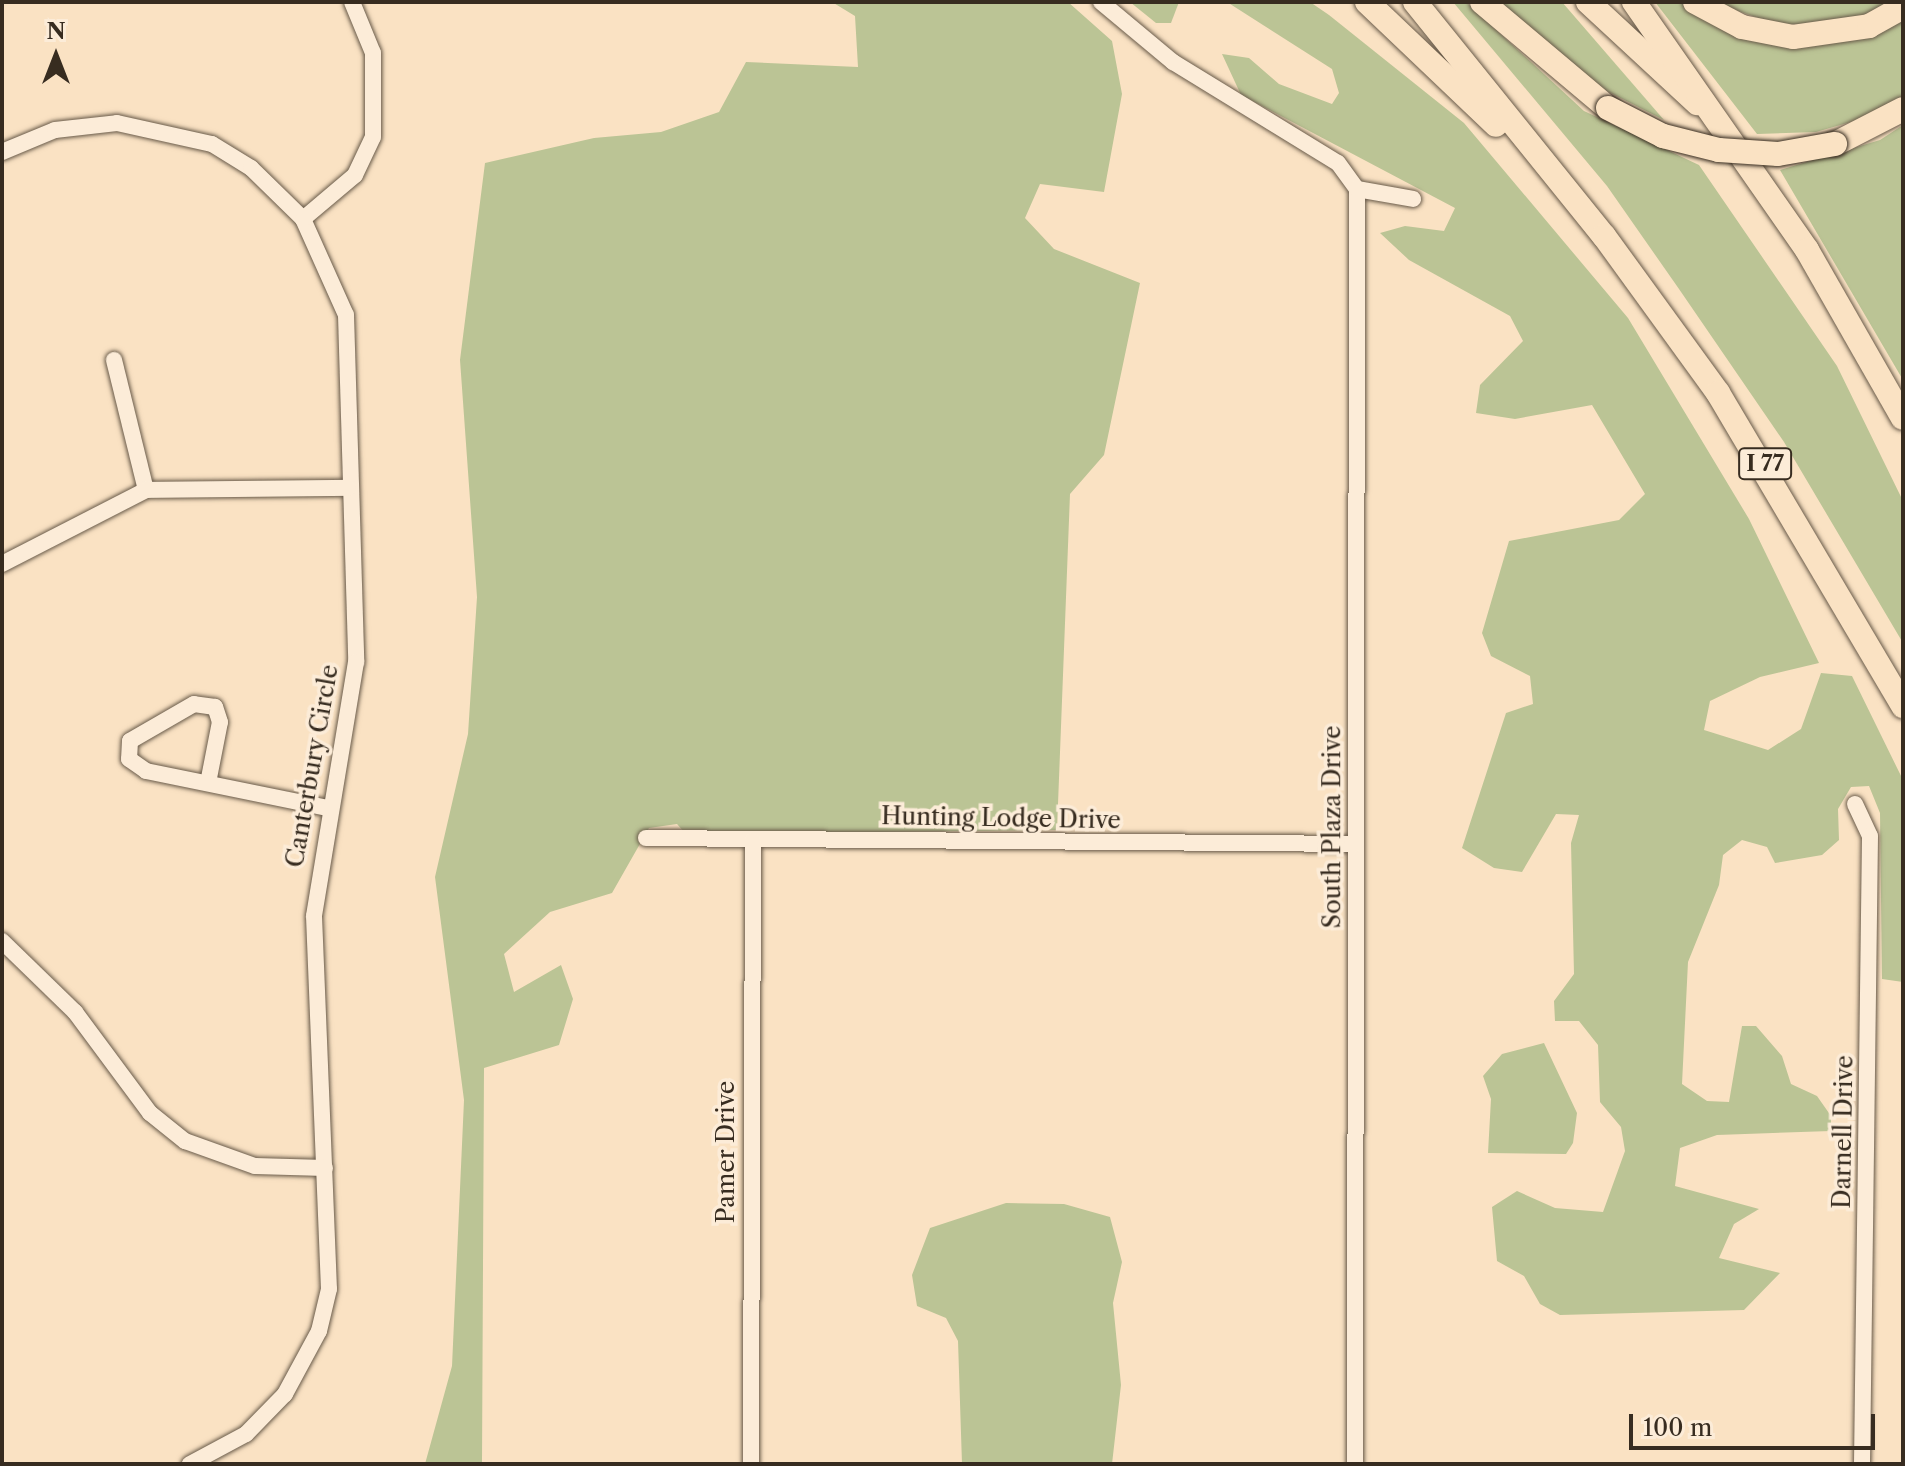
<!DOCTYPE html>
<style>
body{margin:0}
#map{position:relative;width:1905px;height:1466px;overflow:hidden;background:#fae2c3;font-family:"Libre Caslon Text",serif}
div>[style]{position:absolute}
.green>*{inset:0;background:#bbc495}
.roads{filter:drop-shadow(0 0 2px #685a49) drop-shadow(0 0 2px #685a49)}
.minor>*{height:16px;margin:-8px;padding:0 8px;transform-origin:8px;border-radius:8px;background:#fcecd8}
.highway>*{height:24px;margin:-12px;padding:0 12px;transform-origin:12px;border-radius:12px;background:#fae2c3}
.bridges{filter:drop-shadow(0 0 2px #372c20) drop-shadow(0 0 2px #372c20)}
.highway-bridge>*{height:24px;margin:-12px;padding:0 12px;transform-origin:12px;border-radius:12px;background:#fae2c3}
span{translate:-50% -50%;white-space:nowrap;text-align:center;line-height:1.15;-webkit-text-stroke:7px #fcecd8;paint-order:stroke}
.shield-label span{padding:2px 6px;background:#fcecd8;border:2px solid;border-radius:6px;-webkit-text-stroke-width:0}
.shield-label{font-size:22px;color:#372c20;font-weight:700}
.street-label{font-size:24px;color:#372c20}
.frame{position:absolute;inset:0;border:4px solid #372c20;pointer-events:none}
.north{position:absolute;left:16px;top:16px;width:80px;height:80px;-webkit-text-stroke:6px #fcecd8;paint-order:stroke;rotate:0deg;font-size:22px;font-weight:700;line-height:32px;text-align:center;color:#372c20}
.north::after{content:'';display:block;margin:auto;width:28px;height:36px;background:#372c20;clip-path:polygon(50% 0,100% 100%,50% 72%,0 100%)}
.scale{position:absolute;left:1629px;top:1414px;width:246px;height:36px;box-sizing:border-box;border:4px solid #372c20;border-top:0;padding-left:10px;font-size:24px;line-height:28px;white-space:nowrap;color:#372c20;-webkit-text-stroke:6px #fcecd8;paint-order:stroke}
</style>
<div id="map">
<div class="green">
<i style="clip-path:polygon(832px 2px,1068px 2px,1112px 41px,1122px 94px,1104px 192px,1040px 184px,1025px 218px,1054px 249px,1140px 283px,1104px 455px,1070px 494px,1057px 830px,686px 834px,677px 824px,649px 828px,612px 893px,550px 912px,504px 954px,514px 992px,561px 965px,573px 999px,559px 1045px,484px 1068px,482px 1464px,425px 1464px,452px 1366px,464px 1100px,435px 877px,468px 734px,477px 597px,460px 360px,485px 163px,594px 138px,661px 132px,719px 112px,746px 62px,858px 67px,855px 16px)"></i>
<i style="clip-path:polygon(1130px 2px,1179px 2px,1171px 23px,1156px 23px)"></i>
<i style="clip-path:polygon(1227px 2px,1310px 2px,1329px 15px,1464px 123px,1628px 318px,1749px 519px,1819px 663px,1760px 677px,1710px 701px,1704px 730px,1768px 750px,1801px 729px,1821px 673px,1852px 676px,1903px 780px,1903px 982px,1882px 979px,1880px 813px,1869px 786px,1851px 787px,1838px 809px,1839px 840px,1822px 855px,1775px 863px,1767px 847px,1742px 840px,1723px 855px,1719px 885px,1688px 962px,1682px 1084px,1707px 1101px,1729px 1102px,1742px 1026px,1756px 1026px,1782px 1056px,1791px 1084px,1817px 1096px,1831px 1116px,1831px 1131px,1717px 1135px,1680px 1148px,1675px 1186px,1759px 1209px,1734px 1224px,1719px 1258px,1780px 1273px,1744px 1310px,1560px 1315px,1540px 1304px,1524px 1276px,1497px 1261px,1492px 1207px,1517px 1191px,1555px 1208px,1603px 1212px,1625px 1151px,1621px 1127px,1600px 1102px,1598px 1045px,1579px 1021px,1555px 1021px,1554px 1001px,1574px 974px,1571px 843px,1579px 815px,1556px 814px,1522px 872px,1494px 868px,1462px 848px,1506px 713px,1533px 704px,1530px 676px,1491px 656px,1482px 633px,1509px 541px,1619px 520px,1645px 494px,1592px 405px,1515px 419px,1476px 413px,1480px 385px,1523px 341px,1510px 316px,1409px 260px,1380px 233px,1405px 226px,1444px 231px,1455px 208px,1241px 95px,1222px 54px,1249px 58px,1279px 84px,1332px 104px,1339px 93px,1332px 69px)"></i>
<i style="clip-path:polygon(1453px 2px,1466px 2px,1584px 111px,1699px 165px,1837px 366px,1903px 501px,1903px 643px,1784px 442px,1679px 289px,1607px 186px)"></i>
<i style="clip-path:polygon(1492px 2px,1562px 2px,1664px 120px,1593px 84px)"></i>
<i style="clip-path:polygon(1655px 2px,1685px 2px,1758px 41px,1903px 14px,1903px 99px,1882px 113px,1816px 132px,1757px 134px)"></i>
<i style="clip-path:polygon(1712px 2px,1897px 2px,1835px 26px,1776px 24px)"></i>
<i style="clip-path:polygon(1903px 125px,1903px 380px,1780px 170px,1880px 140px)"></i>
<i style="clip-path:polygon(1544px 1043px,1577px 1113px,1573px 1143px,1566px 1154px,1488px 1153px,1491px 1099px,1483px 1076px,1502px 1054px)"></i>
<i style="clip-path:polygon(1006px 1203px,1064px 1204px,1110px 1217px,1122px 1262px,1113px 1303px,1121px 1385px,1112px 1464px,962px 1464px,958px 1341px,946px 1318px,917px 1306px,912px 1275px,930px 1228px)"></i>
</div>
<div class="roads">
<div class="minor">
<i style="left:1101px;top:2px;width:94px;rotate:39.8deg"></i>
<i style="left:1173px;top:62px;width:193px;rotate:31.5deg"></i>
<i style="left:1338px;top:163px;width:32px;rotate:54deg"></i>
<i style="left:1357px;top:189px;width:1275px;rotate:90.09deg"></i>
<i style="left:2px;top:152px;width:57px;rotate:-22.5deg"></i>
<i style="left:55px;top:130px;width:62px;rotate:-6.4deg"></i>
<i style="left:117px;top:123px;width:97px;rotate:12.5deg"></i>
<i style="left:212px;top:144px;width:46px;rotate:31.6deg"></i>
<i style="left:251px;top:168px;width:73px;rotate:44.4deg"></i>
<i style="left:303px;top:219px;width:105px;rotate:65.9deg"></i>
<i style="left:346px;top:315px;width:347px;rotate:88.3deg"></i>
<i style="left:356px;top:662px;width:257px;rotate:99.4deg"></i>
<i style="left:314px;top:916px;width:373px;rotate:87.7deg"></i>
<i style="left:329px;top:1289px;width:43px;rotate:103.4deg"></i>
<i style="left:319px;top:1331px;width:72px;rotate:118.4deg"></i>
<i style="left:285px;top:1394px;width:56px;rotate:134.3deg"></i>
<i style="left:246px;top:1434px;width:64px;rotate:151.8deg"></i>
<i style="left:1357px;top:189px;width:57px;rotate:10.1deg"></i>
<i style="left:303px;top:219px;width:68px;rotate:-40.2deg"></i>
<i style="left:355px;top:175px;width:42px;rotate:-64.7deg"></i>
<i style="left:373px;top:137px;width:84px;rotate:-90deg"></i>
<i style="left:373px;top:53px;width:55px;rotate:-112.4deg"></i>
<i style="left:114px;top:360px;width:134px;rotate:76.2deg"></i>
<i style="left:2px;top:564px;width:162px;rotate:-27.2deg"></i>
<i style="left:146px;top:490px;width:202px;rotate:-0.6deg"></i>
<i style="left:208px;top:783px;width:62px;rotate:-78.9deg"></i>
<i style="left:220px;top:722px;width:16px;rotate:-108deg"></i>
<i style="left:215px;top:707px;width:21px;rotate:-172deg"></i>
<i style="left:194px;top:704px;width:74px;rotate:150deg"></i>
<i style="left:130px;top:741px;width:18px;rotate:93deg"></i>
<i style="left:129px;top:759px;width:21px;rotate:35deg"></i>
<i style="left:146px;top:771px;width:186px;rotate:11.5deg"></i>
<i style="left:1855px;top:804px;width:35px;rotate:65deg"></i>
<i style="left:1870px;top:836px;width:628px;rotate:90.73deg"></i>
<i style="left:646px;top:838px;width:710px;rotate:0.48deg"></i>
<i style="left:2px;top:941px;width:102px;rotate:44.2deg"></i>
<i style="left:75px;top:1012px;width:126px;rotate:53.4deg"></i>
<i style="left:150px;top:1113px;width:45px;rotate:38.7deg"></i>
<i style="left:185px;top:1141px;width:74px;rotate:19.7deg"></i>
<i style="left:255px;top:1166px;width:70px;rotate:1.6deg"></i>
<i style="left:751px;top:1464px;width:623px;rotate:-89.82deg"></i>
</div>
<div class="highway">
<i style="left:1367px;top:2px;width:178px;rotate:43.6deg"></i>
<i style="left:1415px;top:2px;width:301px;rotate:51.1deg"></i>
<i style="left:1604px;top:236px;width:194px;rotate:54deg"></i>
<i style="left:1718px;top:393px;width:364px;rotate:59.4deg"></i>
<i style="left:1482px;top:2px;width:165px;rotate:40.1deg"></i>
<i style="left:1588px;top:2px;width:149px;rotate:42.8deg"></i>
<i style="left:1634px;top:2px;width:302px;rotate:55.1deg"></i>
<i style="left:1807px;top:250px;width:193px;rotate:60.3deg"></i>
<i style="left:1695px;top:2px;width:53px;rotate:28deg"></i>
<i style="left:1742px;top:27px;width:52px;rotate:11.1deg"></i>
<i style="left:1793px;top:37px;width:77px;rotate:-8.2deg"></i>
<i style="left:1869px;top:26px;width:39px;rotate:-29deg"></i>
<i style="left:1835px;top:144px;width:76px;rotate:-27.2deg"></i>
</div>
</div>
<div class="bridges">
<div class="highway-bridge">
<i style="left:1608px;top:108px;width:62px;rotate:27deg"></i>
<i style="left:1663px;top:136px;width:58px;rotate:14deg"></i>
<i style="left:1719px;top:150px;width:59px;rotate:3.9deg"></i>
<i style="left:1778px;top:154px;width:58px;rotate:-10deg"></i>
</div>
</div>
<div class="shield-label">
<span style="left:1765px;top:464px">I 77</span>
</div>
<div class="street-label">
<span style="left:312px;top:766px;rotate:-80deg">Canterbury Circle</span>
<span style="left:1001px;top:818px;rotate:1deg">Hunting Lodge Drive</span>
<span style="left:1332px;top:827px;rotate:-90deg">South Plaza Drive</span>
<span style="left:1843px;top:1132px;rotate:-89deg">Darnell Drive</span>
<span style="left:726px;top:1152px;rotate:-90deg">Pamer Drive</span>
</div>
<div class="frame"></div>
<div class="north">N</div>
<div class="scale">100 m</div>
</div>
